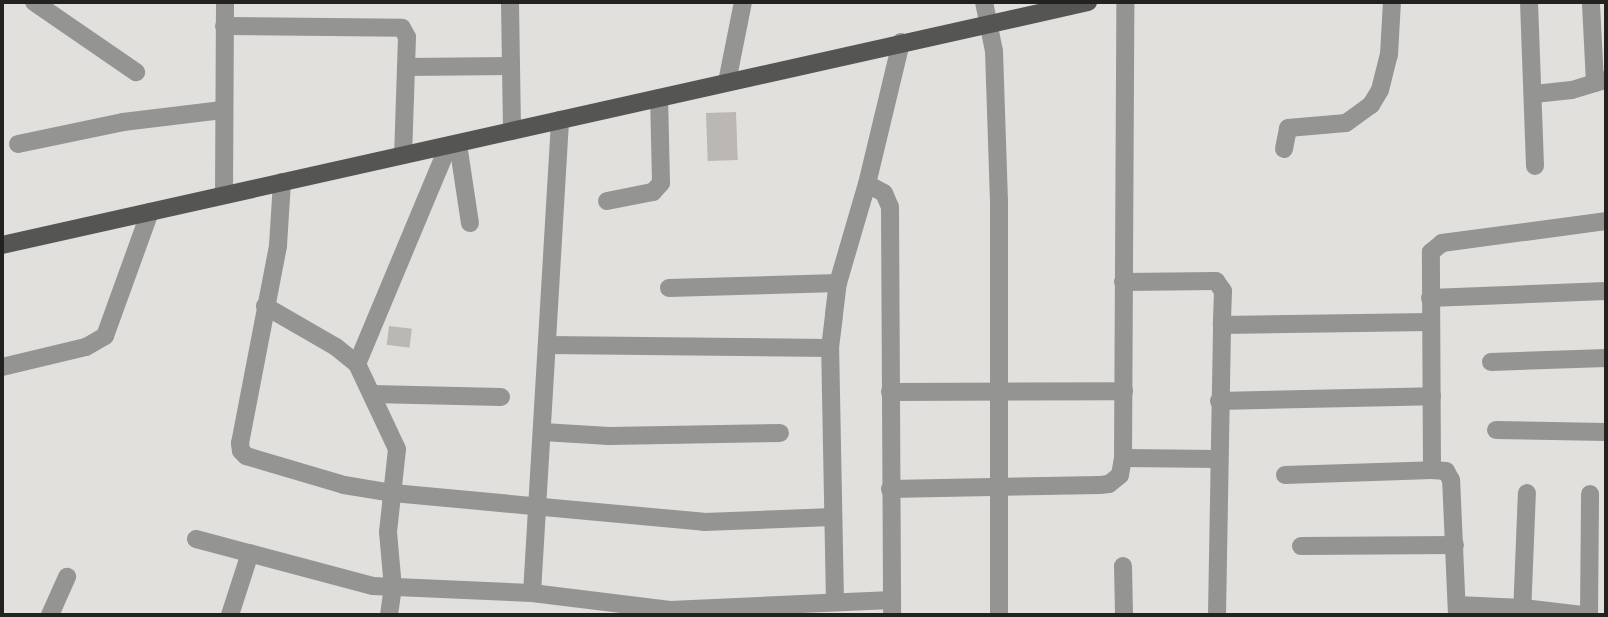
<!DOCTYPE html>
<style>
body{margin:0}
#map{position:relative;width:1608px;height:617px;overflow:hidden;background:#e1e0dd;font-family:Roboto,sans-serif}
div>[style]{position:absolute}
.building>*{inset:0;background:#bab7b5;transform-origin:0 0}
.minor>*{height:18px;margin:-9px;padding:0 9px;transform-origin:9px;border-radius:9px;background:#949493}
.major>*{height:18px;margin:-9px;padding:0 9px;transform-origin:9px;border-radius:9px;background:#555653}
span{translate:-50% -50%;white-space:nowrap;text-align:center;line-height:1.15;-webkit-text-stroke:5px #fff;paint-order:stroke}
.frame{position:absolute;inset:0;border:4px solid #232221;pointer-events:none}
</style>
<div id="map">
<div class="building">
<i style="left:736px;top:112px;width:48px;height:30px;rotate:88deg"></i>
<i style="left:389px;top:326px;width:23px;height:19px;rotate:7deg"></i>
</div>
<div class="minor">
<i style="left:34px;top:2px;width:124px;rotate:34.5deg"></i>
<i style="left:510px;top:2px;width:129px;rotate:89.1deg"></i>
<i style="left:984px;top:2px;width:50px;rotate:78.5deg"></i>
<i style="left:994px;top:51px;width:149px;rotate:88.1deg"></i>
<i style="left:999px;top:200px;width:415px;rotate:90deg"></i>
<i style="left:1529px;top:2px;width:164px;rotate:87.9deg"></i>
<i style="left:1591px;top:4px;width:79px;rotate:87.1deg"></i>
<i style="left:224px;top:26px;width:178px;rotate:0.6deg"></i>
<i style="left:402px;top:28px;width:10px;rotate:61deg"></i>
<i style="left:407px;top:37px;width:118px;rotate:91.9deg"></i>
<i style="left:406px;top:67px;width:105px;rotate:-0.5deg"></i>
<i style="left:727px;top:82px;width:82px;rotate:-78.7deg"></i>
<i style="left:1534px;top:94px;width:38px;rotate:-6deg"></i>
<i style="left:1572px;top:90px;width:34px;rotate:-17deg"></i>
<i style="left:18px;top:144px;width:107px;rotate:-11.8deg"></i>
<i style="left:123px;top:122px;width:100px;rotate:-6.9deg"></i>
<i style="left:458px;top:144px;width:80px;rotate:81.4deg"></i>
<i style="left:1284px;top:149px;width:21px;rotate:-79deg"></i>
<i style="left:1288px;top:128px;width:58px;rotate:-4.9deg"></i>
<i style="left:1346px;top:123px;width:31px;rotate:-36deg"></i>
<i style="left:1371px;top:105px;width:17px;rotate:-59deg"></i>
<i style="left:1380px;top:90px;width:36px;rotate:-76deg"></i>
<i style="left:1389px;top:55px;width:53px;rotate:-86.8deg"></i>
<i style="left:282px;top:182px;width:64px;rotate:93.6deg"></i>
<i style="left:278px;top:246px;width:201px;rotate:100.9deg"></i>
<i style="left:240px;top:443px;width:8px;rotate:83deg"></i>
<i style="left:241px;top:451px;width:7px;rotate:45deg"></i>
<i style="left:246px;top:456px;width:102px;rotate:16.5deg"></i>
<i style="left:344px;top:485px;width:50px;rotate:9.3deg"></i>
<i style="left:393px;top:493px;width:312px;rotate:5.3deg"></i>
<i style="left:704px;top:522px;width:128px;rotate:-2.2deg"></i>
<i style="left:867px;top:184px;width:19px;rotate:28deg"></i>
<i style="left:884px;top:193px;width:15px;rotate:67deg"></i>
<i style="left:890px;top:207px;width:408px;rotate:89.7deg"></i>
<i style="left:224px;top:195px;width:193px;rotate:-89.7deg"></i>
<i style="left:607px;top:201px;width:47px;rotate:-11.1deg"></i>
<i style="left:653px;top:192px;width:12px;rotate:-48deg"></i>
<i style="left:661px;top:183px;width:85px;rotate:-91.3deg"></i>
<i style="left:1123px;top:282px;width:93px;rotate:-0.6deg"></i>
<i style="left:1216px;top:281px;width:12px;rotate:55deg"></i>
<i style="left:1223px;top:291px;width:34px;rotate:92deg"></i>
<i style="left:669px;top:288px;width:169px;rotate:-1.7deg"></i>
<i style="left:1430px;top:298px;width:176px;rotate:-2.3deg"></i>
<i style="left:265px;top:306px;width:82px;rotate:30deg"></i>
<i style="left:336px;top:347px;width:27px;rotate:39deg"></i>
<i style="left:548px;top:345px;width:282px;rotate:0.6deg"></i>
<i style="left:1491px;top:362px;width:115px;rotate:-2deg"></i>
<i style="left:2px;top:367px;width:86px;rotate:-13.4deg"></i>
<i style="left:86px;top:347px;width:22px;rotate:-30deg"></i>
<i style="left:105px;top:336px;width:132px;rotate:-70.1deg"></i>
<i style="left:890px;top:392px;width:234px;rotate:-0.2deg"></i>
<i style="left:372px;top:394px;width:129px;rotate:1.3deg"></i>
<i style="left:1219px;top:401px;width:213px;rotate:-1.3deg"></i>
<i style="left:1496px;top:430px;width:110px;rotate:1deg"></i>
<i style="left:543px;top:432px;width:66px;rotate:3.5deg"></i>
<i style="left:609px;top:436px;width:171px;rotate:-1deg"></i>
<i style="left:1123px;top:458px;width:96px;rotate:0.6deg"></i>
<i style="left:1285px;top:475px;width:147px;rotate:-1.9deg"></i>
<i style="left:890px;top:489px;width:210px;rotate:-1.1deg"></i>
<i style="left:1100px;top:485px;width:9px;rotate:-6deg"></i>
<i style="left:1109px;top:484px;width:14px;rotate:-39deg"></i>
<i style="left:1120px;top:475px;width:17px;rotate:-80deg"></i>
<i style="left:1123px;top:458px;width:456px;rotate:-89.7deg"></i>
<i style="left:196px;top:539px;width:183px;rotate:14.9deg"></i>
<i style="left:373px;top:586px;width:159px;rotate:2.5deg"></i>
<i style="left:532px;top:593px;width:139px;rotate:7deg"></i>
<i style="left:670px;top:610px;width:222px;rotate:-2.6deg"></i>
<i style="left:1301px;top:546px;width:154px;rotate:-0.4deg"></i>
<i style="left:1123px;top:566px;width:49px;rotate:88.8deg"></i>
<i style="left:532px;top:593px;width:474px;rotate:-86.6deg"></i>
<i style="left:835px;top:602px;width:254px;rotate:-91.1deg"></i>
<i style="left:830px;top:348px;width:34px;rotate:-83deg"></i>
<i style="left:834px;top:314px;width:31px;rotate:-83deg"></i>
<i style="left:838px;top:283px;width:103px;rotate:-73.7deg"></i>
<i style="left:867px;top:184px;width:146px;rotate:-76.5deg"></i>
<i style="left:1457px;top:605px;width:66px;rotate:2.6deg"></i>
<i style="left:1523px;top:608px;width:60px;rotate:6.7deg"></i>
<i style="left:50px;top:615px;width:42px;rotate:-65.9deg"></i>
<i style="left:230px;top:615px;width:65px;rotate:-72.1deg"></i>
<i style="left:389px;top:615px;width:27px;rotate:-82deg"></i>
<i style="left:393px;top:588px;width:56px;rotate:-95.1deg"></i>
<i style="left:388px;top:532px;width:83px;rotate:-83.8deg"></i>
<i style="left:397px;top:449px;width:94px;rotate:-115.2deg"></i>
<i style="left:357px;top:364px;width:236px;rotate:-67.3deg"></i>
<i style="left:1217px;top:615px;width:290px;rotate:-89deg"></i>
<i style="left:1222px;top:325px;width:209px;rotate:-0.8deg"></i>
<i style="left:1457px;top:615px;width:135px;rotate:-92.5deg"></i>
<i style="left:1451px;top:480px;width:10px;rotate:-119deg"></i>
<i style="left:1446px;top:471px;width:14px;rotate:-176deg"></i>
<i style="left:1432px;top:470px;width:218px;rotate:-90.3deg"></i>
<i style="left:1431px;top:252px;width:14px;rotate:-39deg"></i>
<i style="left:1442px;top:243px;width:165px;rotate:-7.6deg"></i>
<i style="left:1522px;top:615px;width:122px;rotate:-87.7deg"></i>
<i style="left:1589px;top:615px;width:121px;rotate:-89.5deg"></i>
</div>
<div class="major">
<i style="left:2px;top:245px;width:1113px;rotate:-12.61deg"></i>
</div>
<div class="frame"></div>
</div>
